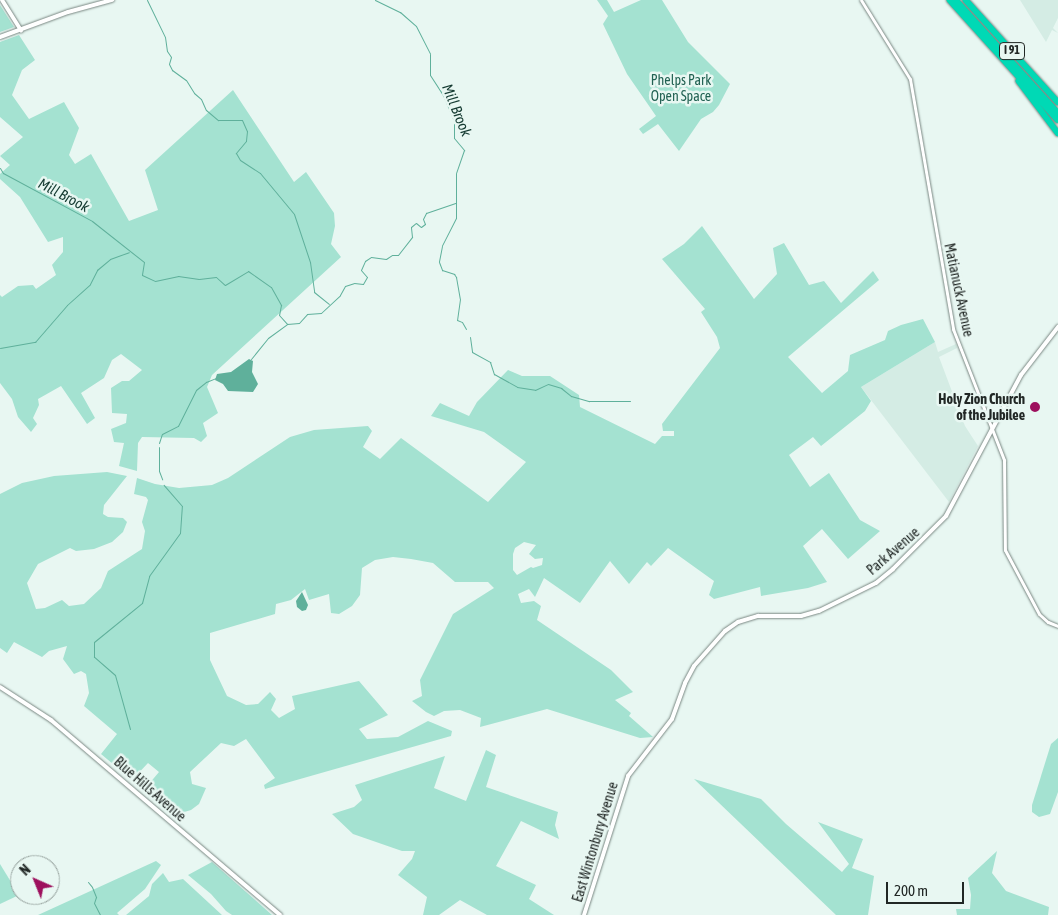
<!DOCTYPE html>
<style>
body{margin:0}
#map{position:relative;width:1058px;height:915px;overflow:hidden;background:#e8f7f2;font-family:"Asap Condensed",sans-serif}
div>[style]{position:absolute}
.built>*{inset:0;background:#d4ece4}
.green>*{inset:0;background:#a4e2d1}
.water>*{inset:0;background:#5fb09b}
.stream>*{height:1px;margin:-0.5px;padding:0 0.5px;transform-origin:0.5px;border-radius:0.5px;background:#5fb09b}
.roads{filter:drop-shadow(0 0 1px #7a8883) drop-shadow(0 0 1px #7a8883)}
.tertiary>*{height:3px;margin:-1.5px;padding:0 1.5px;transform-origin:1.5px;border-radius:1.5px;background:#fff}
.secondary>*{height:4px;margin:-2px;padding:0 2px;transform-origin:2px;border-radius:2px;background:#fff}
.motorway>*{height:5.5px;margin:-2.75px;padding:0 2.75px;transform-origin:2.75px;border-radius:2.75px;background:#00d9b5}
.dots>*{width:14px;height:14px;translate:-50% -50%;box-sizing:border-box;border:2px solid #e8f7f2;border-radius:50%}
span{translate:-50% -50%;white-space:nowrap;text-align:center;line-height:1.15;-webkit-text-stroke:5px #e8f7f2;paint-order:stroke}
.shield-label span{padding:1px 4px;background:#e8f7f2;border:1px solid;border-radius:4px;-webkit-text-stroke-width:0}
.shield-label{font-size:12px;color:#212725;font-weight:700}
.park-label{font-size:14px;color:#226253}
.street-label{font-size:14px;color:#212725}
.poi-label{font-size:14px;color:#212725;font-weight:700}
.right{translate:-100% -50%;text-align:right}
.water-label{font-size:15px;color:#153b32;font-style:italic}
.north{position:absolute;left:10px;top:855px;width:50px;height:50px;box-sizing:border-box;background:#e8f7f2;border:1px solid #98a4a0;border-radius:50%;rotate:316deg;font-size:14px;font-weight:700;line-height:20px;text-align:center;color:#212725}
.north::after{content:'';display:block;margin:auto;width:18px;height:22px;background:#9d105d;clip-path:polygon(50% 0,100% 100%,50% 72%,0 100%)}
.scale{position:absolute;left:886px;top:882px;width:78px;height:22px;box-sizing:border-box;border:2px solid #212725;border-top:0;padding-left:6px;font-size:15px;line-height:18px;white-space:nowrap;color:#212725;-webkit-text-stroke:4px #e8f7f2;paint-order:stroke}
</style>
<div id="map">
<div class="built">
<i style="clip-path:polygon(1020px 0,1058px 0,1058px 18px,1053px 28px,1058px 33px,1052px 30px,1046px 42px)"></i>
<i style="clip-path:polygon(935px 342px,938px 352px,956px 344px,957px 348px,939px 357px,965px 426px,978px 446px,949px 502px,861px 387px)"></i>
</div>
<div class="green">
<i style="clip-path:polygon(597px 0,607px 0,614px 12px,641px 0,662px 0,688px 42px,730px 84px,719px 105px,713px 112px,701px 119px,679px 151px,658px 124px,643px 134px,639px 129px,656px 116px,627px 74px,603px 24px,608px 16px)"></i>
<i style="clip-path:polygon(0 5px,14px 27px,0 32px)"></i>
<i style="clip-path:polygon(19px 35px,35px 60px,22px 70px,12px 95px,29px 119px,64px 102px,79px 128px,69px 155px,75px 164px,91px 154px,129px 221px,158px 210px,145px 170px,233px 90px,294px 182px,306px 172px,334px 213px,335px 226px,331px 244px,341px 257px,212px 375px,207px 387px,218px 413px,203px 423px,207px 436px,201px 442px,194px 438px,142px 437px,138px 443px,137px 471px,119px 466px,124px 443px,114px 442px,111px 429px,126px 423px,127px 414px,112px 413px,111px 388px,122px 381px,129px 381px,142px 370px,121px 354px,112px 360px,104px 378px,81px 393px,95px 418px,87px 424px,61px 386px,38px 399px,39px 405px,33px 418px,37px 424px,31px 432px,18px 417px,12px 399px,0 383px,0 295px,2px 297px,18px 286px,33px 285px,36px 289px,56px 275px,52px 265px,63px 252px,63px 237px,48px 242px,20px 197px,0 179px,0 174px,10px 165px,0 156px,23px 137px,0 117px,0 42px)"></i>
<i style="clip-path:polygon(evenodd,702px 226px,754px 299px,777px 274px,773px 248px,784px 243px,809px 285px,824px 281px,841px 303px,873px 271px,879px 280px,788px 357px,822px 393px,848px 371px,850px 355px,885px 340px,888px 331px,901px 325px,923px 319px,935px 342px,861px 387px,871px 401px,865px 411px,821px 446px,813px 437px,789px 455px,810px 487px,829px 473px,860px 520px,880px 531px,848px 559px,822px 529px,803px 546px,827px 582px,808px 588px,761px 596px,760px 587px,714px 599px,709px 595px,714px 581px,668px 548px,651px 566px,647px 562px,629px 584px,610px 561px,580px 603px,544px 578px,535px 597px,529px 589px,518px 594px,521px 603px,534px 601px,541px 606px,537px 620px,611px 670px,633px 692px,615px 700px,631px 713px,629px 716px,653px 737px,640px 738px,547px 709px,480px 727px,481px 718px,460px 710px,444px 711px,434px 716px,426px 712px,412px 701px,422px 696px,420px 680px,453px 614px,494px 588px,488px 582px,455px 582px,433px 563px,411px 559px,393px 557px,375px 560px,362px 568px,360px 595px,352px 606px,339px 614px,331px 613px,329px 594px,309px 600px,305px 589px,291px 600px,276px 604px,275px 614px,210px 633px,210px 660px,227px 696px,246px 705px,258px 704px,270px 692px,276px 699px,271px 710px,279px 718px,295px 709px,292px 696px,359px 681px,388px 715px,359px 729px,367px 739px,398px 737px,428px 721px,452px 731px,451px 736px,265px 789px,264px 785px,275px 778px,246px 739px,234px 746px,221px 743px,190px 772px,192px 784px,206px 788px,199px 804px,191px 810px,171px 816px,143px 791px,159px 772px,148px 763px,132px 780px,101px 754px,117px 734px,84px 706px,89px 693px,86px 674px,81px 671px,74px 674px,63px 659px,67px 646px,49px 651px,42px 657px,14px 642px,7px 653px,0 648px,0 494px,22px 483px,54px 476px,107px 472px,127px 476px,104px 505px,103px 514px,108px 517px,123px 518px,127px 522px,123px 532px,112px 542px,94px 549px,76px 551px,70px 548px,38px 564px,27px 583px,36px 609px,45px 608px,62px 600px,69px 606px,84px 604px,101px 588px,108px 571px,142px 549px,145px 531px,142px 522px,148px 500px,146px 497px,134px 494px,137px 478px,155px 484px,179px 488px,212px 485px,228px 478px,290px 437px,314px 430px,368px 426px,372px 431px,363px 447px,380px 459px,401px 438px,488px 502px,526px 462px,484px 432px,431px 416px,440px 403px,469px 416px,477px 402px,508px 370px,522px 376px,550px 376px,579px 395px,580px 407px,655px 444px,662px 436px,674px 436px,674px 431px,663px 431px,662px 424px,720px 348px,717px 337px,701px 312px,705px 309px,662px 259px,684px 244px,702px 226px,524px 542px,536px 545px,529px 554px,535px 559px,543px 558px,542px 565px,533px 568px,531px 567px,517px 575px,513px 570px,513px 554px,515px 548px,524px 542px)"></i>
<i style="clip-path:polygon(1058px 738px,1058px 792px,1050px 814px,1039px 817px,1032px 812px,1032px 805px,1051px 744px)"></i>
<i style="clip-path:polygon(486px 750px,496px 755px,486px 787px,558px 812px,555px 825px,559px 839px,521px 821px,496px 866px,536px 885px,529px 899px,554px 915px,487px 915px,460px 900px,439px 915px,423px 915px,427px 897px,398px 875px,412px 859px,415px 851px,402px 851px,353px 834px,332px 814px,354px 807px,362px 800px,355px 785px,445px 756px,434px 788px,466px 801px)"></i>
<i style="clip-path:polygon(694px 779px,761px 799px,786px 824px,842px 872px,849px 864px,818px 822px,863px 839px,852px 868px,874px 876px,868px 915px,836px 915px)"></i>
<i style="clip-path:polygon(997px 851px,992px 873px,1006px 891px,1049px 907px,1048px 915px,957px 915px,956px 909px,970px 909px,971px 895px,968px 878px)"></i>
<i style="clip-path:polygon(156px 861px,161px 865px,145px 889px,117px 913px,119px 915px,38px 915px)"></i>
<i style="clip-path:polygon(212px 862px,272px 915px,232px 915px,226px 911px,211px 894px,188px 875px)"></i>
<i style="clip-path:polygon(0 864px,19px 895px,0 904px)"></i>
<i style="clip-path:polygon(163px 873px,169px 882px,183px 879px,222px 915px,126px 915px,149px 896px,152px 884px)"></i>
</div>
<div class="water">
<i style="clip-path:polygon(249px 359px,253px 361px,252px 372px,258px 384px,253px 392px,228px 391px,223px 384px,215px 380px,217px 374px,231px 372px)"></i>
<i style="clip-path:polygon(302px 592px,308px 605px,306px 610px,302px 611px,297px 607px,296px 601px)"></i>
</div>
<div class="stream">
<i style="left:147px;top:0;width:41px;rotate:64.1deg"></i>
<i style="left:165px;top:37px;width:14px;rotate:82deg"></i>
<i style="left:167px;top:51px;width:7px;rotate:56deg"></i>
<i style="left:171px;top:57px;width:7px;rotate:106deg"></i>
<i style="left:169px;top:64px;width:7px;rotate:63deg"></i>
<i style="left:172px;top:70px;width:17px;rotate:36deg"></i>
<i style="left:186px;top:80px;width:15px;rotate:58deg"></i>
<i style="left:194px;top:93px;width:9px;rotate:41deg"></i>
<i style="left:201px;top:99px;width:12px;rotate:66deg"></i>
<i style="left:206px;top:110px;width:16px;rotate:40deg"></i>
<i style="left:218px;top:120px;width:24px"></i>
<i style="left:242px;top:120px;width:12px;rotate:66deg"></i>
<i style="left:247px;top:131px;width:10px;rotate:96deg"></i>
<i style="left:246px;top:141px;width:16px;rotate:130deg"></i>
<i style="left:236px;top:153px;width:8px;rotate:60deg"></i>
<i style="left:240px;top:160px;width:24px;rotate:33deg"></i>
<i style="left:260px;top:173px;width:53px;rotate:50.3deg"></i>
<i style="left:294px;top:214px;width:51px;rotate:71.6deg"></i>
<i style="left:310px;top:262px;width:30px;rotate:82deg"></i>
<i style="left:314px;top:292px;width:19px;rotate:39deg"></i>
<i style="left:375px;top:0;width:28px;rotate:26deg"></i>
<i style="left:400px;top:12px;width:21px;rotate:41deg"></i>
<i style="left:416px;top:26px;width:31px;rotate:63deg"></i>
<i style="left:430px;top:54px;width:21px;rotate:90deg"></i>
<i style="left:430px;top:75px;width:24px;rotate:57deg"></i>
<i style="left:443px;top:95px;width:28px;rotate:67deg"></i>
<i style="left:454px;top:121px;width:17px;rotate:90deg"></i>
<i style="left:454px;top:138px;width:16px;rotate:50deg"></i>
<i style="left:464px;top:150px;width:24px;rotate:109deg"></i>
<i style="left:456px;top:173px;width:45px;rotate:90deg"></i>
<i style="left:456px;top:218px;width:31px;rotate:117deg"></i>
<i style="left:442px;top:246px;width:16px;rotate:101deg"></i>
<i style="left:439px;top:262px;width:9px;rotate:69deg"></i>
<i style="left:442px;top:270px;width:13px;rotate:18deg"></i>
<i style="left:454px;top:274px;width:4px;rotate:56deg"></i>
<i style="left:456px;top:277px;width:22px;rotate:80deg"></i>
<i style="left:460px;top:299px;width:21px;rotate:98deg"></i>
<i style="left:457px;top:320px;width:5px;rotate:22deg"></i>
<i style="left:462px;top:322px;width:8px;rotate:60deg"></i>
<i style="left:0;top:168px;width:6px;rotate:59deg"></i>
<i style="left:3px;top:173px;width:101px;rotate:28.3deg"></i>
<i style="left:92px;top:221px;width:66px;rotate:38.3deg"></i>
<i style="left:144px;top:262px;width:13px;rotate:99deg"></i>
<i style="left:142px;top:275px;width:14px;rotate:25deg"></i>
<i style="left:155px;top:281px;width:24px;rotate:-12deg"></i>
<i style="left:178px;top:276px;width:21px;rotate:8deg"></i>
<i style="left:199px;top:279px;width:17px;rotate:-7deg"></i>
<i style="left:216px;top:277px;width:12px;rotate:42deg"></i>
<i style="left:225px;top:285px;width:27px;rotate:-31deg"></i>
<i style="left:248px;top:271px;width:28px;rotate:35deg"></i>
<i style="left:271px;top:287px;width:21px;rotate:61deg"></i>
<i style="left:281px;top:305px;width:10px;rotate:101deg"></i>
<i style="left:279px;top:315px;width:12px;rotate:48deg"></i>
<i style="left:287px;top:324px;width:12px;rotate:-5deg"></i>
<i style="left:299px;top:323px;width:12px;rotate:-48deg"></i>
<i style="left:307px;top:314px;width:14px;rotate:-4deg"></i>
<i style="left:321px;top:313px;width:26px;rotate:-43deg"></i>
<i style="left:340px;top:295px;width:10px;rotate:-61deg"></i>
<i style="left:345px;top:286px;width:9px;rotate:-18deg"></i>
<i style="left:354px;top:283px;width:9px;rotate:6deg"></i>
<i style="left:363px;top:284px;width:8px;rotate:-60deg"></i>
<i style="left:367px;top:277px;width:9px;rotate:-131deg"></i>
<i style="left:361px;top:270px;width:10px;rotate:-66deg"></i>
<i style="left:365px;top:261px;width:7px;rotate:-34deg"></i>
<i style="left:371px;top:257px;width:15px;rotate:8deg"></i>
<i style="left:386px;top:259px;width:7px;rotate:-34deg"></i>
<i style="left:392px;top:255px;width:6px"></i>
<i style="left:398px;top:255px;width:23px;rotate:-52deg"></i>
<i style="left:412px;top:237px;width:10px;rotate:-96deg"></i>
<i style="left:411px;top:227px;width:6px;rotate:-39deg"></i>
<i style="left:416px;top:223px;width:6px;rotate:39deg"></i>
<i style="left:421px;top:227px;width:5px;rotate:-37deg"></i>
<i style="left:425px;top:224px;width:5px;rotate:-112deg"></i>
<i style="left:423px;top:219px;width:7px;rotate:-63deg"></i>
<i style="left:426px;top:213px;width:31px;rotate:-19deg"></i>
<i style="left:470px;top:337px;width:15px;rotate:82deg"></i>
<i style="left:472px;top:352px;width:21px;rotate:29deg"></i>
<i style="left:490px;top:362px;width:13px;rotate:72deg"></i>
<i style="left:494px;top:374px;width:26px;rotate:29deg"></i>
<i style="left:517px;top:387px;width:18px;rotate:9deg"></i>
<i style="left:535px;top:390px;width:14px;rotate:-25deg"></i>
<i style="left:548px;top:384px;width:14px;rotate:17deg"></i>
<i style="left:561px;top:388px;width:13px;rotate:39deg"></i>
<i style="left:571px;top:396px;width:19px;rotate:16deg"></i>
<i style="left:589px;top:401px;width:41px"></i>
<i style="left:0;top:348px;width:36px;rotate:-10deg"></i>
<i style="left:35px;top:342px;width:49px;rotate:-49.1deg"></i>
<i style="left:67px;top:305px;width:31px;rotate:-42deg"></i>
<i style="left:90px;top:284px;width:16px;rotate:-63deg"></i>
<i style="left:97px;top:270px;width:17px;rotate:-40deg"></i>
<i style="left:110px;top:259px;width:20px;rotate:-20deg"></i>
<i style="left:251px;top:359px;width:27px;rotate:-51deg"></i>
<i style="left:268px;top:338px;width:24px;rotate:-36deg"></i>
<i style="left:159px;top:443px;width:9px;rotate:-72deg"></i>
<i style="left:162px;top:434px;width:18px;rotate:-27deg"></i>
<i style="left:178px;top:426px;width:40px;rotate:-63.4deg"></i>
<i style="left:196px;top:390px;width:13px;rotate:-39deg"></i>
<i style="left:206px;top:382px;width:11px;rotate:-22deg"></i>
<i style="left:159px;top:447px;width:24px;rotate:90deg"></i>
<i style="left:159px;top:471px;width:9px;rotate:69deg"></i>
<i style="left:130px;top:729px;width:56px;rotate:-105.5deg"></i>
<i style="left:115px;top:675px;width:28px;rotate:-139deg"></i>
<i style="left:94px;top:657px;width:15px;rotate:-90deg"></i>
<i style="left:94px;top:642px;width:62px;rotate:-39.1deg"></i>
<i style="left:142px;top:603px;width:28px;rotate:-75deg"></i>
<i style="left:149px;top:576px;width:53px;rotate:-54.2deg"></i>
<i style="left:180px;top:533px;width:27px;rotate:-86deg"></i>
<i style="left:182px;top:506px;width:28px;rotate:-131deg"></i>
<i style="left:88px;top:882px;width:6px;rotate:51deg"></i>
<i style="left:92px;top:887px;width:11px;rotate:68deg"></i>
<i style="left:96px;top:897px;width:6px;rotate:108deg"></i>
<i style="left:94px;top:903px;width:13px;rotate:63deg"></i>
</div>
<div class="roads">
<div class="tertiary">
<i style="left:861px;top:0;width:93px;rotate:58.2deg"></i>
<i style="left:910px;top:79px;width:254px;rotate:80.2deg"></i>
<i style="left:953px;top:329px;width:141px;rotate:68.7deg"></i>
<i style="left:1004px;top:460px;width:90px;rotate:89.4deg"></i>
<i style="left:1005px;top:550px;width:72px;rotate:62deg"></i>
<i style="left:1039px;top:614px;width:12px;rotate:42deg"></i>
<i style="left:1048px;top:622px;width:11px;rotate:22deg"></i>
</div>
<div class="secondary">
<i style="left:2px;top:0;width:36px;rotate:58deg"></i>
<i style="left:0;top:37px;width:72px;rotate:-20.2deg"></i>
<i style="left:68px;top:12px;width:46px;rotate:-15.3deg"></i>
<i style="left:0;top:687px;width:61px;rotate:32.9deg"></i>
<i style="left:51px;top:720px;width:301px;rotate:40.4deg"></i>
<i style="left:584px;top:915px;width:146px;rotate:-72.4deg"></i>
<i style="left:628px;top:776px;width:72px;rotate:-52.3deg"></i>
<i style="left:672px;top:719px;width:38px;rotate:-70deg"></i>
<i style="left:685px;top:683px;width:19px;rotate:-62deg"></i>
<i style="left:694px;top:666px;width:47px;rotate:-48.5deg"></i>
<i style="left:725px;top:631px;width:16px;rotate:-35deg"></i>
<i style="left:738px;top:622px;width:21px;rotate:-17deg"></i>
<i style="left:758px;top:616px;width:43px"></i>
<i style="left:801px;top:616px;width:19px;rotate:-16deg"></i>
<i style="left:819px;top:611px;width:64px;rotate:-26.2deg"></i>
<i style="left:876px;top:583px;width:22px;rotate:-39deg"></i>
<i style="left:893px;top:569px;width:75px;rotate:-45deg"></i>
<i style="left:946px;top:516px;width:160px;rotate:-62deg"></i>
<i style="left:1021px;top:375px;width:61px;rotate:-52.4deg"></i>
</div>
<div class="motorway">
<i style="left:950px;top:0;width:161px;rotate:48deg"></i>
<i style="left:956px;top:0;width:152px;rotate:47.9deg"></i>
<i style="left:966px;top:0;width:137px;rotate:48deg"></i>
<i style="left:1019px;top:81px;width:65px;rotate:53.1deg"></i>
</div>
</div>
<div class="dots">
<i style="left:1035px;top:407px;background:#9d105d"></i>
</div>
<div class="shield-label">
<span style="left:1012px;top:51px">I 91</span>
</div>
<div class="park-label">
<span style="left:681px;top:88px">Phelps Park<br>Open Space</span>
</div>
<div class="street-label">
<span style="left:959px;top:290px;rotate:78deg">Matianuck Avenue</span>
<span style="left:893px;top:551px;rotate:-41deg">Park Avenue</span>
<span style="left:150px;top:789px;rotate:41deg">Blue Hills Avenue</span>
<span style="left:595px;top:842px;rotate:-73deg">East Wintonbury Avenue</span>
</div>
<div class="poi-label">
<span class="right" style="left:1025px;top:407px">Holy Zion Church<br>of the Jubilee</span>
</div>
<div class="water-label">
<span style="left:457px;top:110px;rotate:68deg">Mill Brook</span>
<span style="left:64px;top:195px;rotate:28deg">Mill Brook</span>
</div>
<div class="north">N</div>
<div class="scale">200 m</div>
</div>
